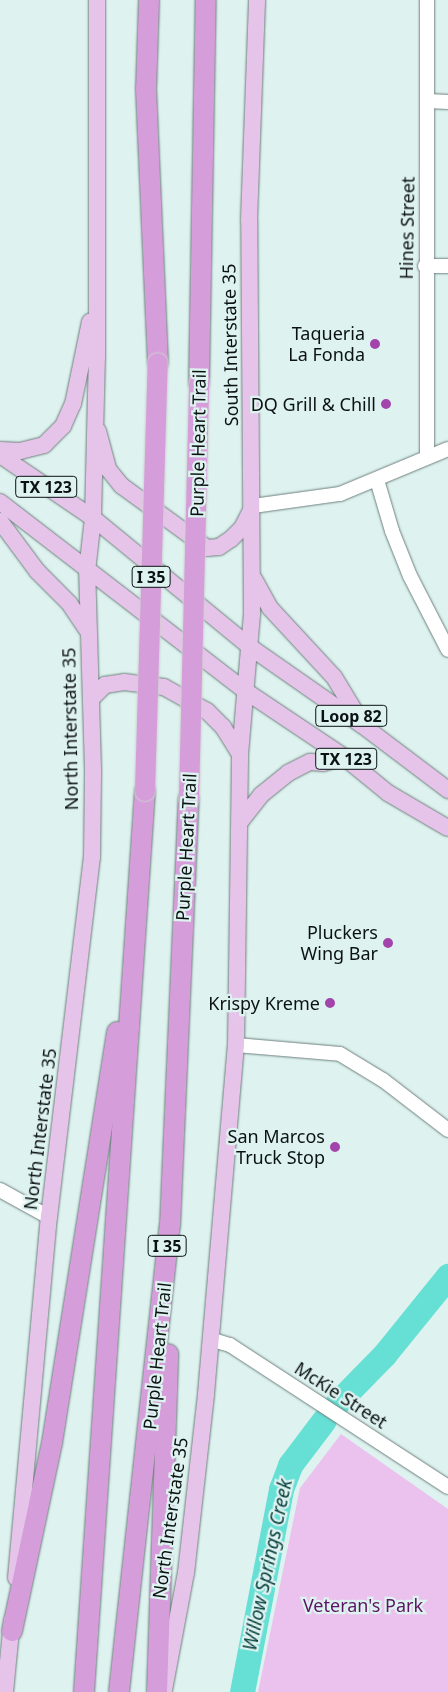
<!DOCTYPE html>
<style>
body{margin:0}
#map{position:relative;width:448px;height:1692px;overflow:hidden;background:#def2f0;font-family:"Noto Sans",sans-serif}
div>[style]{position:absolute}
.green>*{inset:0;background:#eac2ed}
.river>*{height:25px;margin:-12.5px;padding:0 12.5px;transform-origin:12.5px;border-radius:12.5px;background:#66dfd5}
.roads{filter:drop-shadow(0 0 1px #6e807d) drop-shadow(0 0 1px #6e807d)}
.minor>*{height:14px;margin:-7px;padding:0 7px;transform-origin:7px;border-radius:7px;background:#fff}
.major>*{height:16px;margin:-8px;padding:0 8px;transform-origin:8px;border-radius:8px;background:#e6c4e9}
.highway>*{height:20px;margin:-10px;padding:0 10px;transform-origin:10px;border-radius:10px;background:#d69ddb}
.bridges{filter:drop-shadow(0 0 1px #ced0d0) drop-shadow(0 0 1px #ced0d0)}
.highway-bridge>*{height:20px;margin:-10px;padding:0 10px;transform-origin:10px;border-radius:10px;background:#d69ddb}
.dots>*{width:14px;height:14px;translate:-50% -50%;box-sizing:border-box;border:2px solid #def2f0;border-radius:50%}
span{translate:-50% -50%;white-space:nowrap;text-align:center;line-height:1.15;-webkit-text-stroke:4.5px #def2f0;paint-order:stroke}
.shield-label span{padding:1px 4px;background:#def2f0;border:1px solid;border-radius:4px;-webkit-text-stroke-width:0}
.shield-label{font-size:16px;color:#0b1212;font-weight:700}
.street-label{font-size:18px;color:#0b1212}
.poi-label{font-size:18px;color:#0b1212}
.right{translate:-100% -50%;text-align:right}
.park-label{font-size:18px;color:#5b1563}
.water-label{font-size:19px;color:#0a4340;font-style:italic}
</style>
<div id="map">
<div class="green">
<i style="clip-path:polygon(341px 1434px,448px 1509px,448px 1692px,258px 1692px,300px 1488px)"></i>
</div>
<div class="river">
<i style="left:338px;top:1402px;width:66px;rotate:-45.6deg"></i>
<i style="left:384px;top:1355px;width:102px;rotate:-51deg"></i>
<i style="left:242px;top:1692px;width:207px;rotate:-79.1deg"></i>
<i style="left:281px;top:1489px;width:26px;rotate:-69deg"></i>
<i style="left:290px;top:1465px;width:56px;rotate:-52.9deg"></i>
</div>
<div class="roads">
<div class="minor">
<i style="left:427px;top:0;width:456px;rotate:90deg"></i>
<i style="left:428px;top:101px;width:20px;rotate:3deg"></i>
<i style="left:425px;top:266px;width:23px"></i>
<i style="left:377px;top:480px;width:53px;rotate:73.6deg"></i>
<i style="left:392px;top:531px;width:48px;rotate:68.2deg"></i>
<i style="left:410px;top:576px;width:83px;rotate:62.8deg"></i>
<i style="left:253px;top:506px;width:88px;rotate:-7.9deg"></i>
<i style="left:340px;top:494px;width:117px;rotate:-22.6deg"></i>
<i style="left:236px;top:1045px;width:104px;rotate:4.9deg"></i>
<i style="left:340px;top:1054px;width:50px;rotate:31.2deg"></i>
<i style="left:383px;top:1080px;width:82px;rotate:37.6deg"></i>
<i style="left:0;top:1190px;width:56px;rotate:28.9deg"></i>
<i style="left:210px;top:1339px;width:21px;rotate:17deg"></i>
<i style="left:230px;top:1345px;width:260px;rotate:33.1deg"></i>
</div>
<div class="major">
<i style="left:98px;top:431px;width:39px;rotate:75deg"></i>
<i style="left:108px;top:469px;width:22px;rotate:51deg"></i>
<i style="left:122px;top:486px;width:105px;rotate:36.1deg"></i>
<i style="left:207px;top:548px;width:12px;rotate:-5deg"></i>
<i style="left:219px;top:547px;width:14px;rotate:-34deg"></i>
<i style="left:231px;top:539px;width:16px;rotate:-45deg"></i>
<i style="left:242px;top:528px;width:20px;rotate:-63deg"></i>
<i style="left:0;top:450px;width:20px;rotate:3deg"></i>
<i style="left:20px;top:451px;width:25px;rotate:-14deg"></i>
<i style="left:44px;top:445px;width:27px;rotate:-45deg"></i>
<i style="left:63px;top:426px;width:24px;rotate:-66deg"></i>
<i style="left:73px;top:404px;width:84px;rotate:-78.3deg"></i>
<i style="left:0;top:455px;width:112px;rotate:34.1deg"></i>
<i style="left:93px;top:518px;width:203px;rotate:39.4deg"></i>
<i style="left:250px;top:647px;width:136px;rotate:34.9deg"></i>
<i style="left:362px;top:725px;width:108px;rotate:37.1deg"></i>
<i style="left:0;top:502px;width:308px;rotate:37.6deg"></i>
<i style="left:244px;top:690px;width:120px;rotate:33.8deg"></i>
<i style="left:344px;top:757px;width:57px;rotate:39.3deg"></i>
<i style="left:388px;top:793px;width:69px;rotate:30.3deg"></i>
<i style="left:0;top:521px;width:62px;rotate:53.5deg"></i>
<i style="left:37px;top:571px;width:45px;rotate:45deg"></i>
<i style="left:69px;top:603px;width:34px;rotate:56deg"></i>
<i style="left:254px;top:579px;width:33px;rotate:61deg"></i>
<i style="left:270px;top:608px;width:94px;rotate:47.2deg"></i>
<i style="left:334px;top:677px;width:50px;rotate:58.8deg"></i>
<i style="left:91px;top:699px;width:20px;rotate:-45deg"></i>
<i style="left:105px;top:685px;width:19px;rotate:-9deg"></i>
<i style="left:124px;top:682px;width:40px;rotate:7.1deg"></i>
<i style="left:164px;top:687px;width:49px;rotate:29.2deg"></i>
<i style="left:207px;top:711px;width:23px;rotate:45deg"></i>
<i style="left:223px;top:727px;width:32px;rotate:58deg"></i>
<i style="left:240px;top:822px;width:34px;rotate:-52deg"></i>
<i style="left:261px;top:795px;width:35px;rotate:-39deg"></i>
<i style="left:288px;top:773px;width:25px;rotate:-27deg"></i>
<i style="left:310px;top:762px;width:13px;rotate:4deg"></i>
<i style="left:323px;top:763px;width:22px;rotate:-16deg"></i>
<i style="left:16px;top:1578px;width:363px;rotate:-84.8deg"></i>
<i style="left:49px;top:1217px;width:363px;rotate:-83.2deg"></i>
<i style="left:92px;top:857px;width:88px;rotate:-89.3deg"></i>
<i style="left:93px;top:769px;width:198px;rotate:-91.7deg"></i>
<i style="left:87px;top:571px;width:53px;rotate:-83.5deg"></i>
<i style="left:93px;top:518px;width:161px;rotate:-88.6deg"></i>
<i style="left:97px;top:357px;width:357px;rotate:-90deg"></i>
<i style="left:164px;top:1690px;width:119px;rotate:-79.4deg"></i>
<i style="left:186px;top:1573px;width:180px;rotate:-83.6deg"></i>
<i style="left:206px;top:1394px;width:350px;rotate:-85.1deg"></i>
<i style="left:236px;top:1045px;width:291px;rotate:-89.2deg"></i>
<i style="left:240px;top:754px;width:141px;rotate:-85.1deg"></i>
<i style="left:252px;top:614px;width:394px;rotate:-90.4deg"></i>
<i style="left:249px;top:220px;width:220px;rotate:-87.9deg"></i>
<i style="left:5px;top:1692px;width:72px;rotate:-84.4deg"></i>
</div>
<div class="highway">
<i style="left:149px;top:0;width:89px;rotate:91.9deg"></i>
<i style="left:146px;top:89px;width:274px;rotate:87.5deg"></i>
<i style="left:199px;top:383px;width:383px;rotate:-89deg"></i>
<i style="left:12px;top:1631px;width:192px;rotate:-78deg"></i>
<i style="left:52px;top:1443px;width:416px;rotate:-81deg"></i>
<i style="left:84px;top:1692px;width:903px;rotate:-86.13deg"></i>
<i style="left:119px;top:1692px;width:469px;rotate:-83.8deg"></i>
<i style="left:170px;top:1226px;width:428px;rotate:-87.5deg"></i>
<i style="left:157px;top:1692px;width:338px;rotate:-88.1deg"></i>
</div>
</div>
<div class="bridges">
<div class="highway-bridge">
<i style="left:145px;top:791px;width:428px;rotate:-88.3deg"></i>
<i style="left:189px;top:798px;width:415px;rotate:-88.6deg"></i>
</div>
</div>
<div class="dots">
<i style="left:375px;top:344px;background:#a344ad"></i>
<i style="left:386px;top:404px;background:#a344ad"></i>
<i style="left:388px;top:943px;background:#a344ad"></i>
<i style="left:330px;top:1003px;background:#a344ad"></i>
<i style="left:335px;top:1147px;background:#a344ad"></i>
</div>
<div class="shield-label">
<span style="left:46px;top:487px">TX 123</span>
<span style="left:151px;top:577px">I 35</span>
<span style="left:351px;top:716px">Loop 82</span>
<span style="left:346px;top:759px">TX 123</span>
<span style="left:167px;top:1246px">I 35</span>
</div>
<div class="street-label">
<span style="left:407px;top:228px;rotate:-89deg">Hines Street</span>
<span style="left:230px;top:345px;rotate:-91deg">South Interstate 35</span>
<span style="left:198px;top:443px;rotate:-89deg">Purple Heart Trail</span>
<span style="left:70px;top:729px;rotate:-91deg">North Interstate 35</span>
<span style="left:186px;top:847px;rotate:-87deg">Purple Heart Trail</span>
<span style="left:40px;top:1129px;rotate:-83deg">North Interstate 35</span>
<span style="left:157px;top:1356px;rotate:-84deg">Purple Heart Trail</span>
<span style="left:341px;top:1395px;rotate:33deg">McKie Street</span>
<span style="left:170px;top:1518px;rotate:-82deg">North Interstate 35</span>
</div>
<div class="poi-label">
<span class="right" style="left:365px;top:344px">Taqueria<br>La Fonda</span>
<span class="right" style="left:376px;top:404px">DQ Grill &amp; Chill</span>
<span class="right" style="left:378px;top:943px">Pluckers<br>Wing Bar</span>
<span class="right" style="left:320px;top:1003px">Krispy Kreme</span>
<span class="right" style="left:325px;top:1147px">San Marcos<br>Truck Stop</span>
</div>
<div class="park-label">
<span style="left:363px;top:1605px">Veteran's Park</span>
</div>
<div class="water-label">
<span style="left:268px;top:1565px;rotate:-78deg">Willow Springs Creek</span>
</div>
</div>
